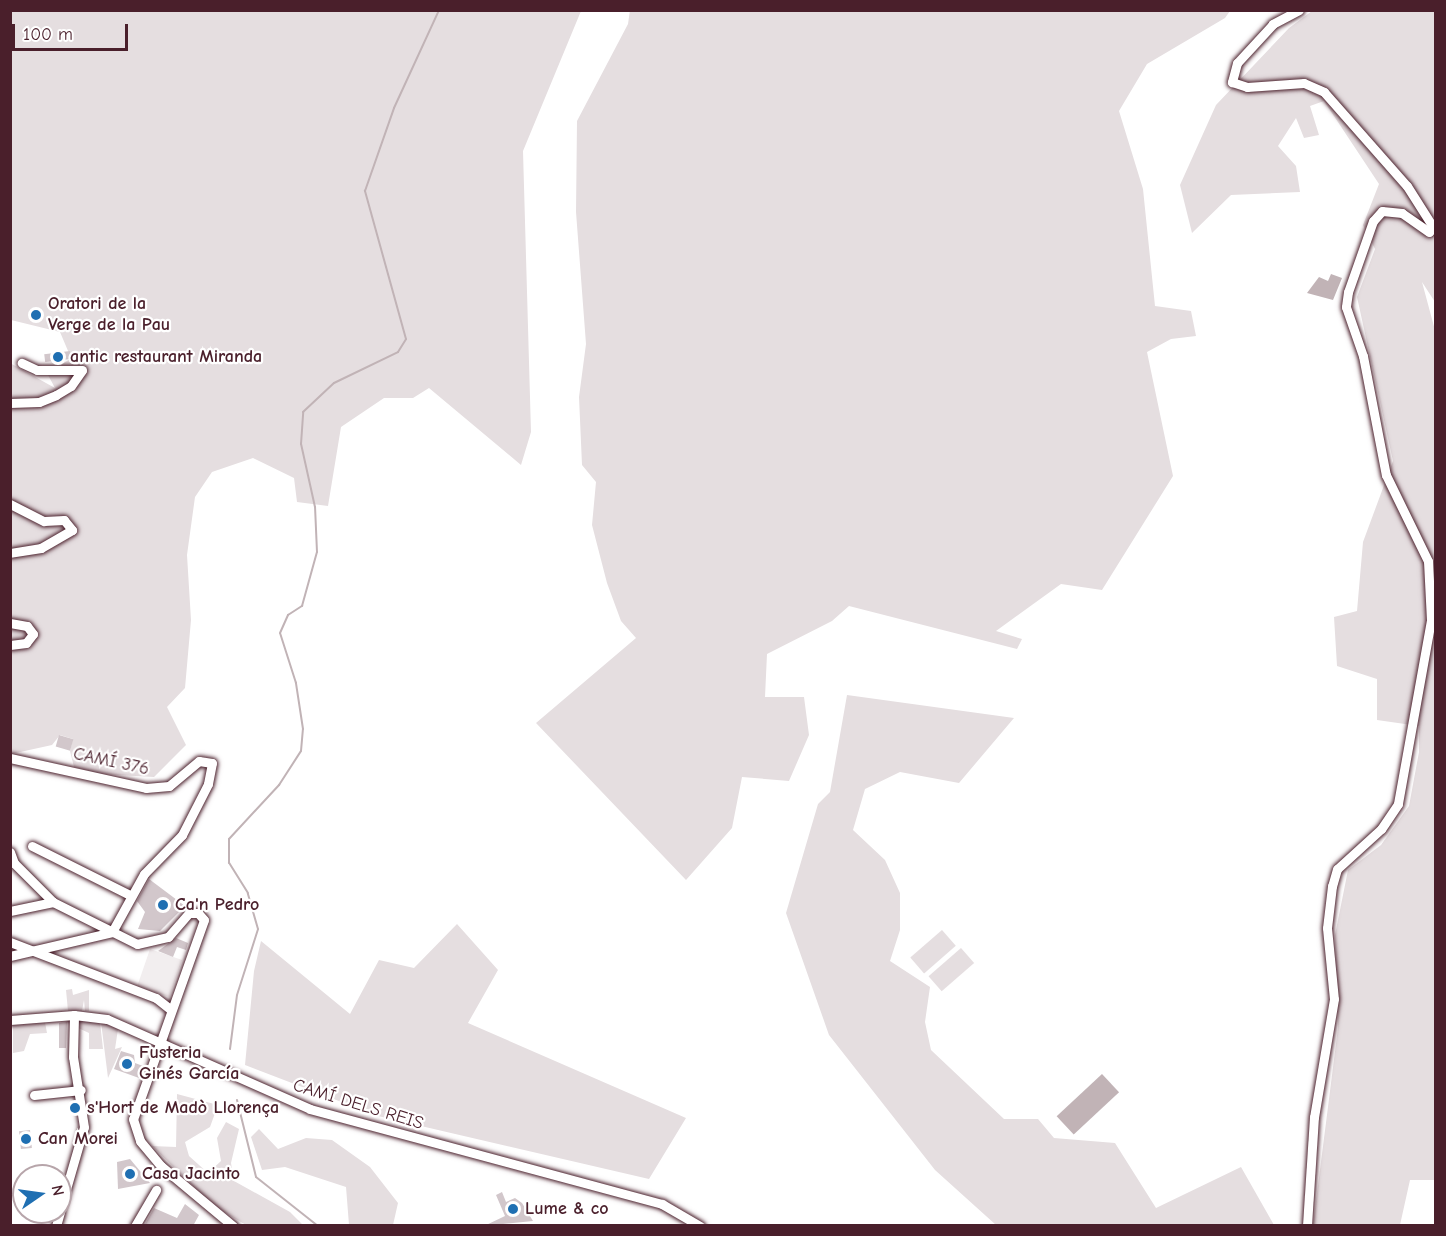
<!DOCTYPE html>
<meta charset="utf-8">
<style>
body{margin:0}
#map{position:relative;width:1446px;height:1236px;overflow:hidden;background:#fff;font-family:"Comic Neue",sans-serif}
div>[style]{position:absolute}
.built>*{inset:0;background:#f2eeef;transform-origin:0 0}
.green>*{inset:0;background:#e5dee0;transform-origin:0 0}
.water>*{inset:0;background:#c1b3b6;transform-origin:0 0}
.stream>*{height:2px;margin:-1px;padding:0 1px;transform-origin:1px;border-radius:1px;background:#c1b3b6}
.building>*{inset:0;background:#d2c7cb;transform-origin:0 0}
.roads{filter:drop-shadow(0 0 2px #4a1f2b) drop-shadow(0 0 2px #4a1f2b)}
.minor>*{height:9px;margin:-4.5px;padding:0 4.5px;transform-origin:4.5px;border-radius:4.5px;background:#fff}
.dots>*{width:16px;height:16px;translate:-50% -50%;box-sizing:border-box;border:3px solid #fff;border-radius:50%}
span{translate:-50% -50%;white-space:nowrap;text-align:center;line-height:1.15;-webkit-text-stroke:4.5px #fff;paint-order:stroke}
.poi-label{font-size:18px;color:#4a1f2b;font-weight:700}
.left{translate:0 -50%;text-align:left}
.street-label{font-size:18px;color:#4a1f2b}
.frame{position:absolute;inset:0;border:12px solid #4a1f2b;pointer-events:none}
.north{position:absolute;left:12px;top:1164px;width:60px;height:60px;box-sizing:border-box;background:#fff;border:2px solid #b7a5aa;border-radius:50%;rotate:77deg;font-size:16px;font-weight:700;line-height:24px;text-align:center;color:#4a1f2b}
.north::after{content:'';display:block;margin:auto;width:21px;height:27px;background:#1f6fb2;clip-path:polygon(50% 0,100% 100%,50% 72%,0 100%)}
.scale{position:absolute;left:12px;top:24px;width:116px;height:27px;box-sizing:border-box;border:3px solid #4a1f2b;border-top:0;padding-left:8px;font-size:18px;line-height:21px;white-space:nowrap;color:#4a1f2b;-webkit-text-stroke:4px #fff;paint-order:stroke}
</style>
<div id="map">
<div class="built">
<i style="left:150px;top:949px;width:34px;height:39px;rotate:19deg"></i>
</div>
<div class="green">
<i style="clip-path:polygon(630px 10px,1230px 11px,1225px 18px,1147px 64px,1119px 111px,1143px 189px,1155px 306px,1191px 311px,1196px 336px,1171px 339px,1147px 352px,1173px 476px,1102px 590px,1061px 584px,996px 631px,1022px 639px,1017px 649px,849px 606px,832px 621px,767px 654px,765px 697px,804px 697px,809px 735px,789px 781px,742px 777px,732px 828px,686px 880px,536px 723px,636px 638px,621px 621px,607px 583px,592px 525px,596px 482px,582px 465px,579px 397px,586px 344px,576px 212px,577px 121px,628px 24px)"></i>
<i style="clip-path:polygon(11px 11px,581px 11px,523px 151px,531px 432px,521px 465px,429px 388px,413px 398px,384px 398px,341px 427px,328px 506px,297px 502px,294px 478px,253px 458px,212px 472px,195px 497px,187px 555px,191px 620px,185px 688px,167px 707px,186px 745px,154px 777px,100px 774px,74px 767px,70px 751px,73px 739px,60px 735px,52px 745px,11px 754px,10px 363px,55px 388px,48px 375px,71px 358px,60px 332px,11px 320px)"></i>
<i style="clip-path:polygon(1312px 11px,1435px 11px,1435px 302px,1422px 282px,1436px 334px,1436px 1180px,1410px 1180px,1400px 1225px,1313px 1225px,1338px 1028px,1335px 935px,1348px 870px,1381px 845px,1409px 806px,1419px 752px,1419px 726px,1377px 720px,1377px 679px,1337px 666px,1334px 617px,1357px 611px,1363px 542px,1393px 461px,1357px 297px,1375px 249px,1363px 225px,1379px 184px,1324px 101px,1310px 106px,1319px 135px,1304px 138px,1296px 118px,1278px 146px,1296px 166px,1300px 192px,1231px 195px,1192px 233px,1180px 185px,1216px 105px,1289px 28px)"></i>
<i style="clip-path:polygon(847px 695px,1014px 718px,959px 783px,900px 772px,865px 789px,853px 830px,885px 860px,900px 893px,900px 930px,890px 961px,930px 987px,925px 1022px,931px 1050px,1004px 1119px,1038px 1119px,1054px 1138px,1115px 1143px,1156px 1208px,1241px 1167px,1274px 1225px,996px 1225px,935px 1170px,829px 1035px,786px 913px,818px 804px,830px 792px)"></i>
<i style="clip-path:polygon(457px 924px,498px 970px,468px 1023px,686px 1118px,649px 1179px,378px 1116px,245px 1065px,254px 971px,261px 941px,350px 1014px,379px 960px,414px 968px)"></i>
<i style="left:942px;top:930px;width:21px;height:42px;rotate:49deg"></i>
<i style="left:961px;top:948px;width:20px;height:43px;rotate:49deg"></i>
<i style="clip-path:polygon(72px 989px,73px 995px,89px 990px,89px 1011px,85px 1011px,84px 1000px,82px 1011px,68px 1011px,66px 990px)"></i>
<i style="clip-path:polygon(76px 1021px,100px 1022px,103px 1049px,89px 1049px,89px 1033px,76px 1027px)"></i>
<i style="clip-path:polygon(45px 1022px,47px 1033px,30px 1034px,24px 1051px,13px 1053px,13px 1025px)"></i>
<i style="clip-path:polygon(101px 1022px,118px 1029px,115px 1049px,122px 1047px,108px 1078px)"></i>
<i style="clip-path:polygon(177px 1094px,218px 1105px,210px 1127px,185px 1142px,189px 1156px,208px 1173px,221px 1161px,217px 1138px,226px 1122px,239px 1129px,231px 1163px,234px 1181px,290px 1212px,303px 1225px,246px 1225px,214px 1206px,152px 1146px,176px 1147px)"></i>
<i style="clip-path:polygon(259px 1129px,278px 1149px,306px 1138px,332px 1140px,370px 1167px,398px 1203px,393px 1225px,349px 1225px,346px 1187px,285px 1167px,262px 1170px,251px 1137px)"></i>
</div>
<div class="water">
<i style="clip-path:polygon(1331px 274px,1342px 278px,1333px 300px,1307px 293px,1319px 277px,1328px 281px)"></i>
<i style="left:1102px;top:1074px;width:25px;height:62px;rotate:47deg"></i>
</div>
<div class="stream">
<i style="left:230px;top:1049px;width:54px;rotate:-82.6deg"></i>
<i style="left:237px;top:995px;width:69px;rotate:-72.3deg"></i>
<i style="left:258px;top:929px;width:37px;rotate:-106deg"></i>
<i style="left:248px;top:893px;width:36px;rotate:-122deg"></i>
<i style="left:229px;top:863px;width:24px;rotate:-90deg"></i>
<i style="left:229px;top:839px;width:74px;rotate:-47.2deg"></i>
<i style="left:279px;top:785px;width:40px;rotate:-57.1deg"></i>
<i style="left:301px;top:751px;width:22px;rotate:-85deg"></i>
<i style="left:303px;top:729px;width:47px;rotate:-98.7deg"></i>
<i style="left:296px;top:683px;width:52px;rotate:-107.7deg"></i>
<i style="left:280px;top:633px;width:20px;rotate:-66deg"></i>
<i style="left:288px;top:615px;width:17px;rotate:-33deg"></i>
<i style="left:302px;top:606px;width:56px;rotate:-74.5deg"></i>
<i style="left:317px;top:552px;width:45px;rotate:-92.5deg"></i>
<i style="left:315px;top:507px;width:65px;rotate:-102.5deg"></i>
<i style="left:301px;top:444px;width:32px;rotate:-86deg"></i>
<i style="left:303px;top:412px;width:42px;rotate:-43.1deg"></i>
<i style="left:334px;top:383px;width:71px;rotate:-25.8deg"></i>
<i style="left:398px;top:352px;width:15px;rotate:-58deg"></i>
<i style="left:406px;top:339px;width:154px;rotate:-105.5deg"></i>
<i style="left:365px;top:191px;width:88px;rotate:-70.7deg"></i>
<i style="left:394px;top:108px;width:108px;rotate:-65.3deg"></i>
<i style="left:237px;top:1100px;width:79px;rotate:76.1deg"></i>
<i style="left:256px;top:1177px;width:79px;rotate:38.3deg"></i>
</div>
<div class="building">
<i style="left:70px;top:351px;width:8px;height:26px;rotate:83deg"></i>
<i style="left:59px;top:735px;width:15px;height:12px;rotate:16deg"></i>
<i style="clip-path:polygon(149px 879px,185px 906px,160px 931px,138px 929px,145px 912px,137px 901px)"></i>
<i style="clip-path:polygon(176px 938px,188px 943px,186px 950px,177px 947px,173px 957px,158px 951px)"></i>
<i style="clip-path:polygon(67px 1022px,66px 1048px,59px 1048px,59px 1023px)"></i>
<i style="clip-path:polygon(121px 1051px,134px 1055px,135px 1063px,143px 1066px,139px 1078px,114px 1069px)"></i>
<i style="left:30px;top:1130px;width:18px;height:11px;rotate:84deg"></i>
<i style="clip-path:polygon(130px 1159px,150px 1183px,118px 1189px,117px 1162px)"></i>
<i style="clip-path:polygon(502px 1192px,506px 1202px,515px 1198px,522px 1203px,533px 1221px,484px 1226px,505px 1216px,496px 1195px)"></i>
<i style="clip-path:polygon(185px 1204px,199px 1215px,193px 1226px,144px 1226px,154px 1208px,177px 1218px)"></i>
</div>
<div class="roads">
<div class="minor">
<i style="left:1299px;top:10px;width:30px;rotate:152deg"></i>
<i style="left:1273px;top:24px;width:53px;rotate:132.7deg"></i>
<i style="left:1237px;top:63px;width:20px;rotate:105deg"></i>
<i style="left:1232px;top:82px;width:16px;rotate:18deg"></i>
<i style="left:1247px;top:87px;width:57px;rotate:-4deg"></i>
<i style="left:1304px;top:83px;width:22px;rotate:24deg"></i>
<i style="left:1324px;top:92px;width:125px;rotate:48.6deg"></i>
<i style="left:1407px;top:186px;width:49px;rotate:57.6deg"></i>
<i style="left:1433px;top:227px;width:6px;rotate:129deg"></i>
<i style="left:1429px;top:232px;width:33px;rotate:-145deg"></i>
<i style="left:1402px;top:213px;width:20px;rotate:-174deg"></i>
<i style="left:1382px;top:211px;width:13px;rotate:132deg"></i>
<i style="left:1373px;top:221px;width:75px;rotate:109.4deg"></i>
<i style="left:1348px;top:292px;width:15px;rotate:98deg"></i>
<i style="left:1346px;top:307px;width:52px;rotate:70.9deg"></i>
<i style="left:1363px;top:356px;width:121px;rotate:79.1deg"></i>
<i style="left:1386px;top:475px;width:96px;rotate:64deg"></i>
<i style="left:1428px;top:561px;width:59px;rotate:87.1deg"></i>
<i style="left:1431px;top:620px;width:187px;rotate:100.2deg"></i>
<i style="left:1398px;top:804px;width:30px;rotate:124deg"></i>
<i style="left:1381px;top:829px;width:59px;rotate:137.7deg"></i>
<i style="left:1337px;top:869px;width:18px;rotate:106deg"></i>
<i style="left:1332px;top:886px;width:42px;rotate:96.8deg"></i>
<i style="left:1327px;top:928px;width:71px;rotate:84.4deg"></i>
<i style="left:1334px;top:999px;width:120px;rotate:99.6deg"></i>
<i style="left:1314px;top:1117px;width:109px;rotate:93.7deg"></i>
<i style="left:10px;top:403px;width:29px;rotate:-2deg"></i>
<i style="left:39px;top:402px;width:18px;rotate:-22deg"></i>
<i style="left:56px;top:395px;width:17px;rotate:-31deg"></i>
<i style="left:71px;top:386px;width:19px;rotate:-55deg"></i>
<i style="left:82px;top:370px;width:45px;rotate:180deg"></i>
<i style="left:37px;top:370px;width:17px;rotate:-155deg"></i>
<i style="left:10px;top:504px;width:38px;rotate:27deg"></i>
<i style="left:44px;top:521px;width:20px;rotate:-3deg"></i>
<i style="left:64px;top:520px;width:13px;rotate:51deg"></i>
<i style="left:72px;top:530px;width:36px;rotate:150deg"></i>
<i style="left:41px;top:548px;width:31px;rotate:171deg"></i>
<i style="left:10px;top:623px;width:17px;rotate:10deg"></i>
<i style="left:27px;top:626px;width:10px;rotate:53deg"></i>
<i style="left:33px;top:634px;width:11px;rotate:128deg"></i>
<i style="left:26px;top:643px;width:16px;rotate:173deg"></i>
<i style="left:10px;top:758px;width:139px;rotate:12.4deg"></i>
<i style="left:146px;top:788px;width:23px;rotate:-5deg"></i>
<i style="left:169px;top:786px;width:39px;rotate:-40deg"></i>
<i style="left:199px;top:761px;width:13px;rotate:9deg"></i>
<i style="left:212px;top:763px;width:21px;rotate:101deg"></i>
<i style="left:208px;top:784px;width:57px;rotate:117deg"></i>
<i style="left:182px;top:835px;width:54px;rotate:134.3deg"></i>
<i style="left:144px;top:874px;width:66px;rotate:118.9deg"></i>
<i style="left:32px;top:846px;width:110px;rotate:26.6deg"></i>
<i style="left:10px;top:852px;width:12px;rotate:70deg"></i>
<i style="left:14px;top:863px;width:55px;rotate:45deg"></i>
<i style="left:53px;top:902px;width:94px;rotate:26.6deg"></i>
<i style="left:137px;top:944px;width:32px;rotate:-13deg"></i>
<i style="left:168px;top:937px;width:32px;rotate:-49deg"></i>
<i style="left:189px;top:913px;width:9px"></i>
<i style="left:198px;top:913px;width:9px;rotate:49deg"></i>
<i style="left:204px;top:920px;width:211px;rotate:109.6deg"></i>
<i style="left:133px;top:1119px;width:23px;rotate:72deg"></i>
<i style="left:140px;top:1141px;width:33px;rotate:50deg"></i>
<i style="left:161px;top:1166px;width:94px;rotate:39.8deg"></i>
<i style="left:10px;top:911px;width:44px;rotate:-11.8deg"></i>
<i style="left:10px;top:942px;width:156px;rotate:21deg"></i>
<i style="left:156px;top:998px;width:18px;rotate:38deg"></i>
<i style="left:10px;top:956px;width:105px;rotate:-13.2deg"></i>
<i style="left:10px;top:1020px;width:64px;rotate:-4.5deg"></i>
<i style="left:74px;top:1015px;width:33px;rotate:7deg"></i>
<i style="left:107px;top:1019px;width:222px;rotate:23.9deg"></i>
<i style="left:310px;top:1109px;width:365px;rotate:15.1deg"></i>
<i style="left:662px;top:1204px;width:44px;rotate:30.1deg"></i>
<i style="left:34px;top:1095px;width:47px;rotate:-6.1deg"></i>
<i style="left:60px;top:1210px;width:86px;rotate:-73.9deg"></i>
<i style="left:84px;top:1127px;width:71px;rotate:-98.9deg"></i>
<i style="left:73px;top:1057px;width:42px;rotate:-88.6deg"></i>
<i style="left:56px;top:1226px;width:15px;rotate:-74deg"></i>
<i style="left:135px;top:1226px;width:42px;rotate:-59.7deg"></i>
</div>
</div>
<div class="dots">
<i style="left:36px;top:315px;background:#1f6fb2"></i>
<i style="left:58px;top:357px;background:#1f6fb2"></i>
<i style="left:163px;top:905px;background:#1f6fb2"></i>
<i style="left:127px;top:1064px;background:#1f6fb2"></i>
<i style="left:75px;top:1108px;background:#1f6fb2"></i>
<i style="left:26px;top:1139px;background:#1f6fb2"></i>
<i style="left:130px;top:1174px;background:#1f6fb2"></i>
<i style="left:513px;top:1209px;background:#1f6fb2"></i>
</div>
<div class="poi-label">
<span class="left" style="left:48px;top:315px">Oratori de la<br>Verge de la Pau</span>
<span class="left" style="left:70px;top:357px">antic restaurant Miranda</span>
<span class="left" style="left:175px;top:905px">Ca'n Pedro</span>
<span class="left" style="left:139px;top:1064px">Fusteria<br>Ginés García</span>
<span class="left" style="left:87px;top:1108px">s'Hort de Madò Llorença</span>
<span class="left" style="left:38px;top:1139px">Can Morei</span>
<span class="left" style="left:142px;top:1174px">Casa Jacinto</span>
<span class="left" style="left:525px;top:1209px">Lume &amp; co</span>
</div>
<div class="street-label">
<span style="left:111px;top:762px;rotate:12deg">CAMÍ 376</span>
<span style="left:358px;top:1105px;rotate:17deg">CAMÍ DELS REIS</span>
</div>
<div class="frame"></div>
<div class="north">N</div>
<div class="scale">100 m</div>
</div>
